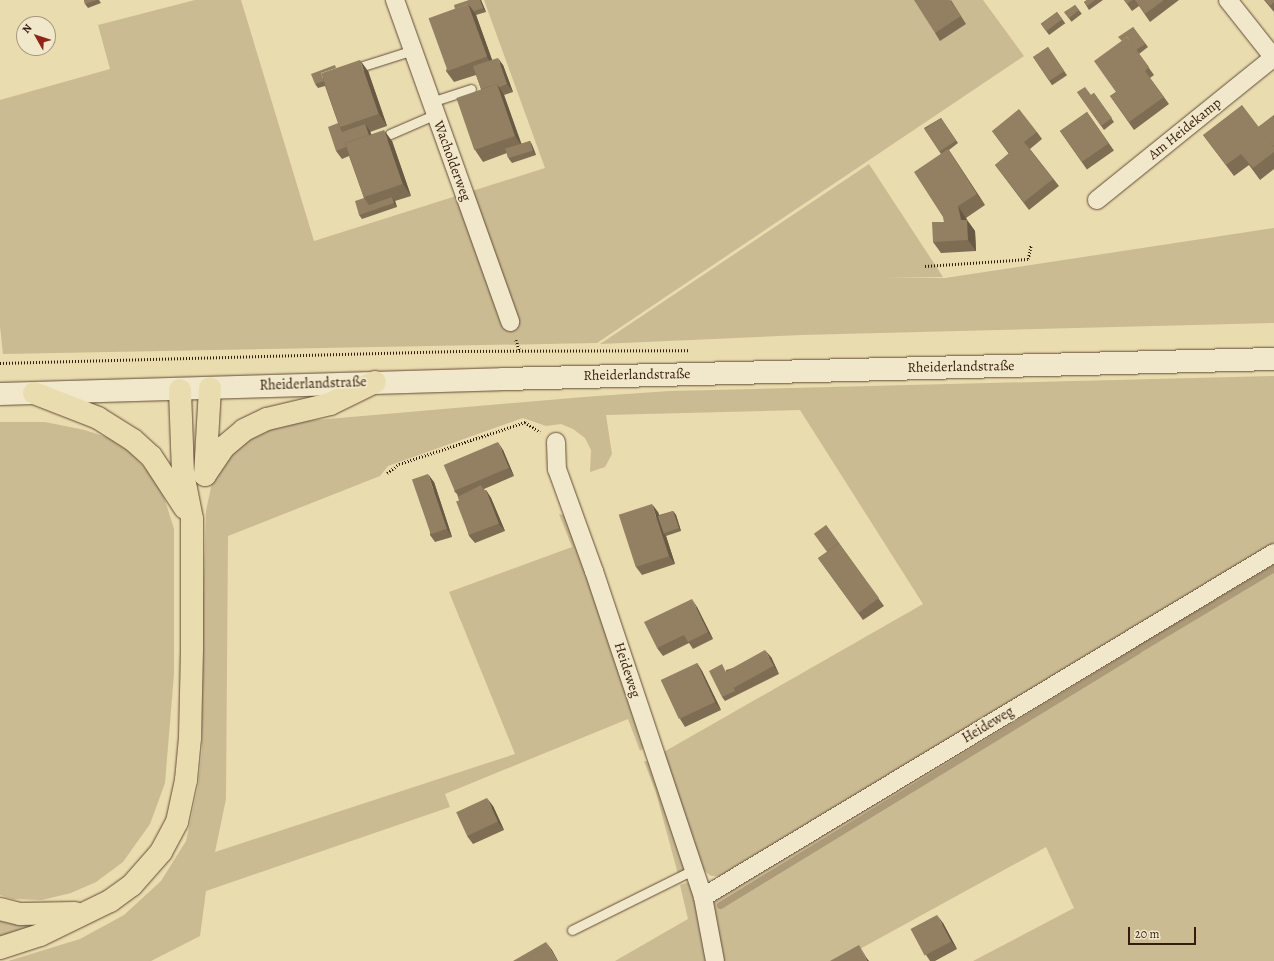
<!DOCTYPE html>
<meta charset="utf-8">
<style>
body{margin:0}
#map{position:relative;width:1274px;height:961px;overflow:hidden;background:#e9dcaf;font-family:Alegreya,serif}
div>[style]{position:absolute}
.green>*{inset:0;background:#cabb93}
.stream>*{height:7px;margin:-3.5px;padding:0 3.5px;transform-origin:3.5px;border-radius:3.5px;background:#ac9a78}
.path>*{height:2.5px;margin-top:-1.25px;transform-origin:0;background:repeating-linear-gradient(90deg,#351b0c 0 1px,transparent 0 3px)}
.roads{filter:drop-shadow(0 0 1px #624b35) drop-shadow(0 0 1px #624b35)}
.service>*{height:9px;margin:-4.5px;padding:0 4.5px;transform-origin:4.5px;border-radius:4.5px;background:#f1e8cb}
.minor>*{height:18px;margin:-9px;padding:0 9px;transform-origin:9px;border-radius:9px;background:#f1e8cb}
.secondary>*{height:22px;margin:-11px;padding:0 11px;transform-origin:11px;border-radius:11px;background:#f1e8cb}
.primary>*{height:22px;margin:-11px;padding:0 11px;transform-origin:11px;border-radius:11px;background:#e9dcaf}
.wall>*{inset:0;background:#7e6d53;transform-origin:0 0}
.shaded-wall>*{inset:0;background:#675944}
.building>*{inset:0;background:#937f61;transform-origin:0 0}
span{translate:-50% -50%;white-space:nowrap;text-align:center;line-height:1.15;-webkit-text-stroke:3.5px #f1e8cb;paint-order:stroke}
.street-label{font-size:14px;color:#351b0c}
.north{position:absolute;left:16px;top:16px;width:40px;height:40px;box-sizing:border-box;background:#f1e8cb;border:1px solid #a6967f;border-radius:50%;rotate:309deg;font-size:11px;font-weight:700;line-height:16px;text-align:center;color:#351b0c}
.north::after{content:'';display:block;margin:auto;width:14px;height:18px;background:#8f2418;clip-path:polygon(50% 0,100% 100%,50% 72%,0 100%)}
.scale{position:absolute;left:1128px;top:927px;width:68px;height:18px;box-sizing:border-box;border:2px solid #351b0c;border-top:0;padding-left:5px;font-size:12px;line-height:14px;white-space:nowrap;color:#351b0c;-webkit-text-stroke:3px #f1e8cb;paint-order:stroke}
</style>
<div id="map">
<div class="green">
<i style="clip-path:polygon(195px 0,241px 0,314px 241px,545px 168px,484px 0,983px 0,1024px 56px,597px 343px,3px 354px,0 326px,0 100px,110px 69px,98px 25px)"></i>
<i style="clip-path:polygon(869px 164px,943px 277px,885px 277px,945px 278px,1274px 228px,1274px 323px,801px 335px,600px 344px)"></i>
<i style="clip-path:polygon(1274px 376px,1274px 545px,724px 876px,711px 876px,701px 868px,662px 753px,923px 604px,800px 410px,606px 415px,612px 454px,605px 467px,590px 472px,591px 450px,585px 438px,573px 429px,561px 424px,546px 426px,523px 418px,388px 466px,380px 476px,228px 536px,226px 799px,215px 852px,515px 754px,449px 592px,572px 547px,559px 514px,564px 515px,609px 633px,646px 746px,640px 751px,628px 719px,445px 794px,450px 807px,206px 891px,200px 936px,151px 961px,8px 961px,80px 939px,124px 915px,161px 881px,186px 841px,198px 787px,202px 751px,202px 631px,206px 511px,213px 478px,227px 455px,270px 424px,584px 397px,669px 391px)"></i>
<i style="clip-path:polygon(0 422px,45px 422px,85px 430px,109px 438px,130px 452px,149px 472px,164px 497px,174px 529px,174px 674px,165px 783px,150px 824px,123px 862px,96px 882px,71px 893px,42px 900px,13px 899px,0 895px)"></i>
<i style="clip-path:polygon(1274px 561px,1274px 961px,973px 961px,1074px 908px,1046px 847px,838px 961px,722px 961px,712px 905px,719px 895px)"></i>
<i style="clip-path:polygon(644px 761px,652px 762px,686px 868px,678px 874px,656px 793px)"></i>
<i style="clip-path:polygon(692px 881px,709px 961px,615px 961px,688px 919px,680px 885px)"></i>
<i style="clip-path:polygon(0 921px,18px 925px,46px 925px,0 938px)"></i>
</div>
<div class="stream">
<i style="left:720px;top:905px;width:489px;rotate:-31.4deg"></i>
<i style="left:1137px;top:650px;width:160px;rotate:-30.9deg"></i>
</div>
<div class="path">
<i style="left:925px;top:266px;width:103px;rotate:-3.9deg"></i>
<i style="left:1028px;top:259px;width:14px;rotate:-78deg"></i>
<i style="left:516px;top:340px;width:12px;rotate:70deg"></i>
<i style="left:0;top:363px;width:459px;rotate:-1.5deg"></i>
<i style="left:459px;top:351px;width:231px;rotate:-0.2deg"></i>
<i style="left:387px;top:473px;width:15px;rotate:-37deg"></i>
<i style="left:399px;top:464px;width:133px;rotate:-18.4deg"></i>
<i style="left:525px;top:422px;width:18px;rotate:34deg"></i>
</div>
<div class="roads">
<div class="service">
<i style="left:363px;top:66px;width:52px;rotate:-17.7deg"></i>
<i style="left:431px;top:102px;width:42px;rotate:-18deg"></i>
<i style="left:390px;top:134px;width:50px;rotate:-23.5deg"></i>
<i style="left:572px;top:930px;width:135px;rotate:-26.4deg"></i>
</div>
<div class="minor">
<i style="left:395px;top:0;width:342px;rotate:70.3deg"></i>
<i style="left:1228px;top:0;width:74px;rotate:51.6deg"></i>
<i style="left:1097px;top:200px;width:226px;rotate:-38.9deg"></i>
<i style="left:556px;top:442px;width:27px;rotate:88deg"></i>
<i style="left:557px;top:469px;width:109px;rotate:70.1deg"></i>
<i style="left:594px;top:571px;width:344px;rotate:71.5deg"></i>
<i style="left:703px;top:897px;width:65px;rotate:79.4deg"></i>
<i style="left:703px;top:897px;width:667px;rotate:-31.07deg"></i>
</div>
<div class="secondary">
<i style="left:0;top:394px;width:504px;rotate:-1.7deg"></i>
<i style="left:504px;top:379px;width:770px;rotate:-1.49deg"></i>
</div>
<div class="primary">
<i style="left:34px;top:393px;width:69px;rotate:21.3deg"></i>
<i style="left:98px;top:418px;width:41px;rotate:32.2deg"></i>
<i style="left:133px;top:440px;width:24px;rotate:42deg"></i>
<i style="left:151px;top:456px;width:62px;rotate:56.8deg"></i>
<i style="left:205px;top:475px;width:34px;rotate:-56deg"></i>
<i style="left:224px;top:447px;width:26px;rotate:-40deg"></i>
<i style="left:244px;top:430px;width:25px;rotate:-26deg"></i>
<i style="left:267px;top:419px;width:65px;rotate:-13.4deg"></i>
<i style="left:330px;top:404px;width:50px;rotate:-26.1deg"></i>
<i style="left:205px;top:475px;width:87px;rotate:-86.7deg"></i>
<i style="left:0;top:909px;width:21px;rotate:14deg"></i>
<i style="left:20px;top:914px;width:55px;rotate:-1deg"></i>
<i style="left:0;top:948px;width:42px;rotate:-18deg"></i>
<i style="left:40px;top:935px;width:78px;rotate:-25.9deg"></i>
<i style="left:110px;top:901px;width:27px;rotate:-36deg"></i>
<i style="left:132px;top:885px;width:44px;rotate:-48.7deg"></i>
<i style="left:161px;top:852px;width:34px;rotate:-62deg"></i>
<i style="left:177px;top:822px;width:43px;rotate:-77.9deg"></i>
<i style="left:186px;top:780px;width:42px;rotate:-84.6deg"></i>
<i style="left:190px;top:738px;width:91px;rotate:-88.7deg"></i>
<i style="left:192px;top:647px;width:128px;rotate:-90deg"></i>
<i style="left:192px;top:519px;width:47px;rotate:-101.1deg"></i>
<i style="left:183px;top:473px;width:83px;rotate:-92.1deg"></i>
</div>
</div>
<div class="wall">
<i style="clip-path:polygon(84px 0,99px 0,101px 3px,88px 8px,85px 4px)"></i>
<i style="clip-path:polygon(469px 0,481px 0,486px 12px,476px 15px,492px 60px,503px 65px,513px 92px,504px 95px,521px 144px,530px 141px,532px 145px,536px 155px,512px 163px,509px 159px,507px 153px,483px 162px,475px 150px,481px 89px,476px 75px,454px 82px,446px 71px)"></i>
<i style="clip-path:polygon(951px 0,966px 24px,940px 41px,935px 33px)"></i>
<i style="clip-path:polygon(1087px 0,1103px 0,1089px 10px,1084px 2px)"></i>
<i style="clip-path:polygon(1124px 0,1179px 0,1150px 22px,1139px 6px,1132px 11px)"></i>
<i style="clip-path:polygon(1264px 0,1274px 0,1274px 12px)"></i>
<i style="left:1075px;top:5px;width:11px;height:13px;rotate:52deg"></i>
<i style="left:1057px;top:12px;width:14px;height:20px;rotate:54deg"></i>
<i style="clip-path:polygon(1133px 27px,1148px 47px,1139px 54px,1154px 75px,1150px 78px,1169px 104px,1134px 130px,1110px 96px,1116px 92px)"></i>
<i style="left:1048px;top:47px;width:34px;height:18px;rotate:56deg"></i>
<i style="clip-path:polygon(337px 68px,368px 71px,387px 126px,370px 132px,371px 134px,392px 141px,411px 196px,395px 201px,397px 207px,362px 219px,359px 215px,364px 198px,349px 156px,342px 159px,336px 151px,338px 123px,325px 86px,318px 88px,315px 84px)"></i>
<i style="clip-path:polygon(1077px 92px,1091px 95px,1094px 93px,1114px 122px,1104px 130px)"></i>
<i style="left:1087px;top:112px;width:47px;height:33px;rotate:55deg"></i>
<i style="clip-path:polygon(1274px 115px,1274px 169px,1260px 180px,1249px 165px,1234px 176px,1203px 135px,1259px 127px)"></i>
<i style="clip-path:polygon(941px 118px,958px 143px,949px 150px,985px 205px,966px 218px,967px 220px,975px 231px,976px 251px,941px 253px,933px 242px,944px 222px,941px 154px,924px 128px)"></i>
<i style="clip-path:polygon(992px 131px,1037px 132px,1042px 139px,1030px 149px,1059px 186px,1029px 210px,995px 165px,1009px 154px)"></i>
<i style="clip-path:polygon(503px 450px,514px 476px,484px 489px,485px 491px,486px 490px,491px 498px,505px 531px,475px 543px,469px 536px,459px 500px,457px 494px,454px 491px)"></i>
<i style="clip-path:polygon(434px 482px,452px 537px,435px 542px,430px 535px)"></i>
<i style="clip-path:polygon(673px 511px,676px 515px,681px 531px,666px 536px,675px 564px,642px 575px,636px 567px,658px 512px,659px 515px)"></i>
<i style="clip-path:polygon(826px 525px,884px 606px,863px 620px,818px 558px,827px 552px)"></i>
<i style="clip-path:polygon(697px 607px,713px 639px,693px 649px,689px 643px,663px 656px,657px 648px)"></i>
<i style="clip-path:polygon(771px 657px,779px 674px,725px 701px,722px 697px,726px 670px)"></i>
<i style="clip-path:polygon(697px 663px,702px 671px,721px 710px,685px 727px,680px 719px)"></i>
<i style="clip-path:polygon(493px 806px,504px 830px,473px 844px,467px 836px)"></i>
<i style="clip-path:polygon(943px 923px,957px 949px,935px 961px,930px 961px,926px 955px)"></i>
</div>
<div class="shaded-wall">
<i style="clip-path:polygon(480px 0,481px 0,486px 12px,483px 8px)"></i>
<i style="clip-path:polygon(468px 4px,476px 15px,495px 68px,487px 57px)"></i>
<i style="clip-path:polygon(498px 58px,503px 65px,513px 92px,507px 84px)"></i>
<i style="clip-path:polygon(360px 60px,368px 71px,387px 126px,379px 114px)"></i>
<i style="clip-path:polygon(497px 84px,504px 95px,523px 148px,515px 136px)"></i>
<i style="clip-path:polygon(365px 124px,370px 131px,376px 147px,370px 139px)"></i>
<i style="clip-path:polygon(384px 130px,392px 141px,411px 196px,403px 184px)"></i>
<i style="clip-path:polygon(530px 141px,532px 145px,536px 155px,533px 151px)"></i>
<i style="clip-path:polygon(948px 149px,956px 161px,985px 205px,977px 194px)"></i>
<i style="clip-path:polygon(392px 197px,395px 201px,397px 207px,394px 203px)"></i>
<i style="clip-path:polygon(958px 206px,966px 218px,967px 220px,975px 231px,976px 251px,968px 240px,961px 220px)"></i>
<i style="clip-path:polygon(498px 442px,503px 450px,514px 476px,509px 468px)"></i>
<i style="clip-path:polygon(428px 474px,434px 482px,452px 537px,447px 529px)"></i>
<i style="clip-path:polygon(486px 490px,491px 498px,505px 531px,499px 524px)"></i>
<i style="clip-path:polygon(652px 504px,658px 512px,664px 532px,663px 533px,666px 536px,675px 564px,669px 556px)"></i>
<i style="clip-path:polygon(673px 511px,676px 515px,681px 531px,679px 528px)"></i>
<i style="clip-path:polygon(692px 599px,697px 607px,713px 639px,708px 632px)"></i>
<i style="clip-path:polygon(765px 650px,771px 657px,779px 674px,774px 666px)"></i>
<i style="clip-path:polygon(697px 663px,702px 671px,721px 710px,715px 702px)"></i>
<i style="clip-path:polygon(487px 798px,493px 806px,504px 830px,498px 822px)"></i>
<i style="clip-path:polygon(937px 915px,943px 923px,957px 949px,951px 941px)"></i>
<i style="clip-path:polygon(546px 942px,552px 950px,558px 961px,557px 961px)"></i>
<i style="clip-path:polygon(859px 945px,866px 957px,869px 961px,867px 961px)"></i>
</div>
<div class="building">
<i style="clip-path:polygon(84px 0,97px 0,85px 4px)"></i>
<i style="clip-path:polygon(469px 0,480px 0,483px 8px,474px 11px,468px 4px,455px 9px,454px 5px)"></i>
<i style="clip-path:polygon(914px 0,950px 0,961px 16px,935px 33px)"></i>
<i style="clip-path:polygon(1087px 0,1095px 0,1087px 6px,1084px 2px)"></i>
<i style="clip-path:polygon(1124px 0,1132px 0,1127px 4px)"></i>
<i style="clip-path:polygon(1135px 0,1164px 0,1145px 14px)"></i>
<i style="clip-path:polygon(1265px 0,1274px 0,1274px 2px,1270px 6px)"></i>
<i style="left:468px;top:4px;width:56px;height:42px;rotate:70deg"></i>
<i style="clip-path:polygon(1075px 5px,1079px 10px,1069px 18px,1064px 12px)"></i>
<i style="left:1057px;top:12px;width:9px;height:20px;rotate:54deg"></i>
<i style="clip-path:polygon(1133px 27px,1145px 44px,1136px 50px,1127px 37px,1122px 41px,1118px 37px)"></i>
<i style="clip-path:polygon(1127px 37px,1149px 67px,1145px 71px,1164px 97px,1129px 122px,1110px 96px,1116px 92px,1094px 61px)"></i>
<i style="left:1048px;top:47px;width:29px;height:18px;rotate:56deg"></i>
<i style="clip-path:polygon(498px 58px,507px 84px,499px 87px,497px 84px,481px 89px,473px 66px)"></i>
<i style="left:360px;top:60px;width:57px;height:41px;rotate:71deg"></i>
<i style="clip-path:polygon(335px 65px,336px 68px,321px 73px,324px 81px,315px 84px,311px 74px)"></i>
<i style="left:497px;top:84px;width:55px;height:43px;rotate:71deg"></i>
<i style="clip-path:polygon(1085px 87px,1091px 95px,1094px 93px,1112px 118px,1101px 126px,1077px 92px)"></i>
<i style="clip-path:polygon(1242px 105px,1274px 147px,1274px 152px,1253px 168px,1241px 154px,1226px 165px,1203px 135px)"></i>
<i style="clip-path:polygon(1019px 109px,1037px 132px,1024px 142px,1053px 179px,1024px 202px,995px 165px,1009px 153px,992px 131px)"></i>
<i style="left:1087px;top:112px;width:38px;height:33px;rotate:55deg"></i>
<i style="clip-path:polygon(1274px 115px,1274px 145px,1273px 146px,1258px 127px)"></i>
<i style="left:941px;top:118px;width:27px;height:20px;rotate:56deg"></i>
<i style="clip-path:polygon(338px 123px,340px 128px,342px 132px,365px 124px,369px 135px,345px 143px,346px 147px,336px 151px,328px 127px)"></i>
<i style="left:384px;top:130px;width:57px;height:41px;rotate:71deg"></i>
<i style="left:530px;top:141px;width:10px;height:26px;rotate:73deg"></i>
<i style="clip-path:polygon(948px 149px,977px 194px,958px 206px,961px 220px,967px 220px,968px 240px,933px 242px,932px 222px,944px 222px,943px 217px,914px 172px)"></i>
<i style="clip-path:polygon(392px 197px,394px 203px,359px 215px,355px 201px,364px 198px,369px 205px)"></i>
<i style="left:498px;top:442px;width:28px;height:59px;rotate:67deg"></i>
<i style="left:428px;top:474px;width:58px;height:17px;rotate:71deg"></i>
<i style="left:481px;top:485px;width:7px;height:26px;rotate:63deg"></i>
<i style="left:486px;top:490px;width:36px;height:32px;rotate:69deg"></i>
<i style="left:652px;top:504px;width:55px;height:35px;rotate:72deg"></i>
<i style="left:673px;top:511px;width:18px;height:16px;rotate:71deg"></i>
<i style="left:826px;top:525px;width:22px;height:15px;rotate:54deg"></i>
<i style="left:839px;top:543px;width:68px;height:26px;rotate:54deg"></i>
<i style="clip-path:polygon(692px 599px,708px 632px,688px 642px,684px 635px,657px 648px,644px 622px)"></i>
<i style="left:765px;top:650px;width:18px;height:46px;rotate:61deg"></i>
<i style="left:697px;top:663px;width:43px;height:40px;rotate:65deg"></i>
<i style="clip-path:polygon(722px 664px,733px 687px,735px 691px,722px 697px,709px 671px)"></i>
<i style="left:487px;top:798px;width:26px;height:34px;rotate:65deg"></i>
<i style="left:937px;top:915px;width:30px;height:30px;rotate:62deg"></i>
<i style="clip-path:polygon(546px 942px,557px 961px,513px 961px)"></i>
<i style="clip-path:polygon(859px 945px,867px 961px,830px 961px)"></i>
</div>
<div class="street-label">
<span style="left:1185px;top:129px;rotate:-39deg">Am Heidekamp</span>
<span style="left:452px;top:161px;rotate:70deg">Wacholderweg</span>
<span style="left:961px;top:367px;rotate:-1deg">Rheiderlandstraße</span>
<span style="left:637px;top:375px;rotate:-1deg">Rheiderlandstraße</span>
<span style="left:313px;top:384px;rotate:-2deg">Rheiderlandstraße</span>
<span style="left:627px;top:670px;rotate:72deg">Heideweg</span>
<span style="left:988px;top:725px;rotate:-31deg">Heideweg</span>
</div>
<div class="north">N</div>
<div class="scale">20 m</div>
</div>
